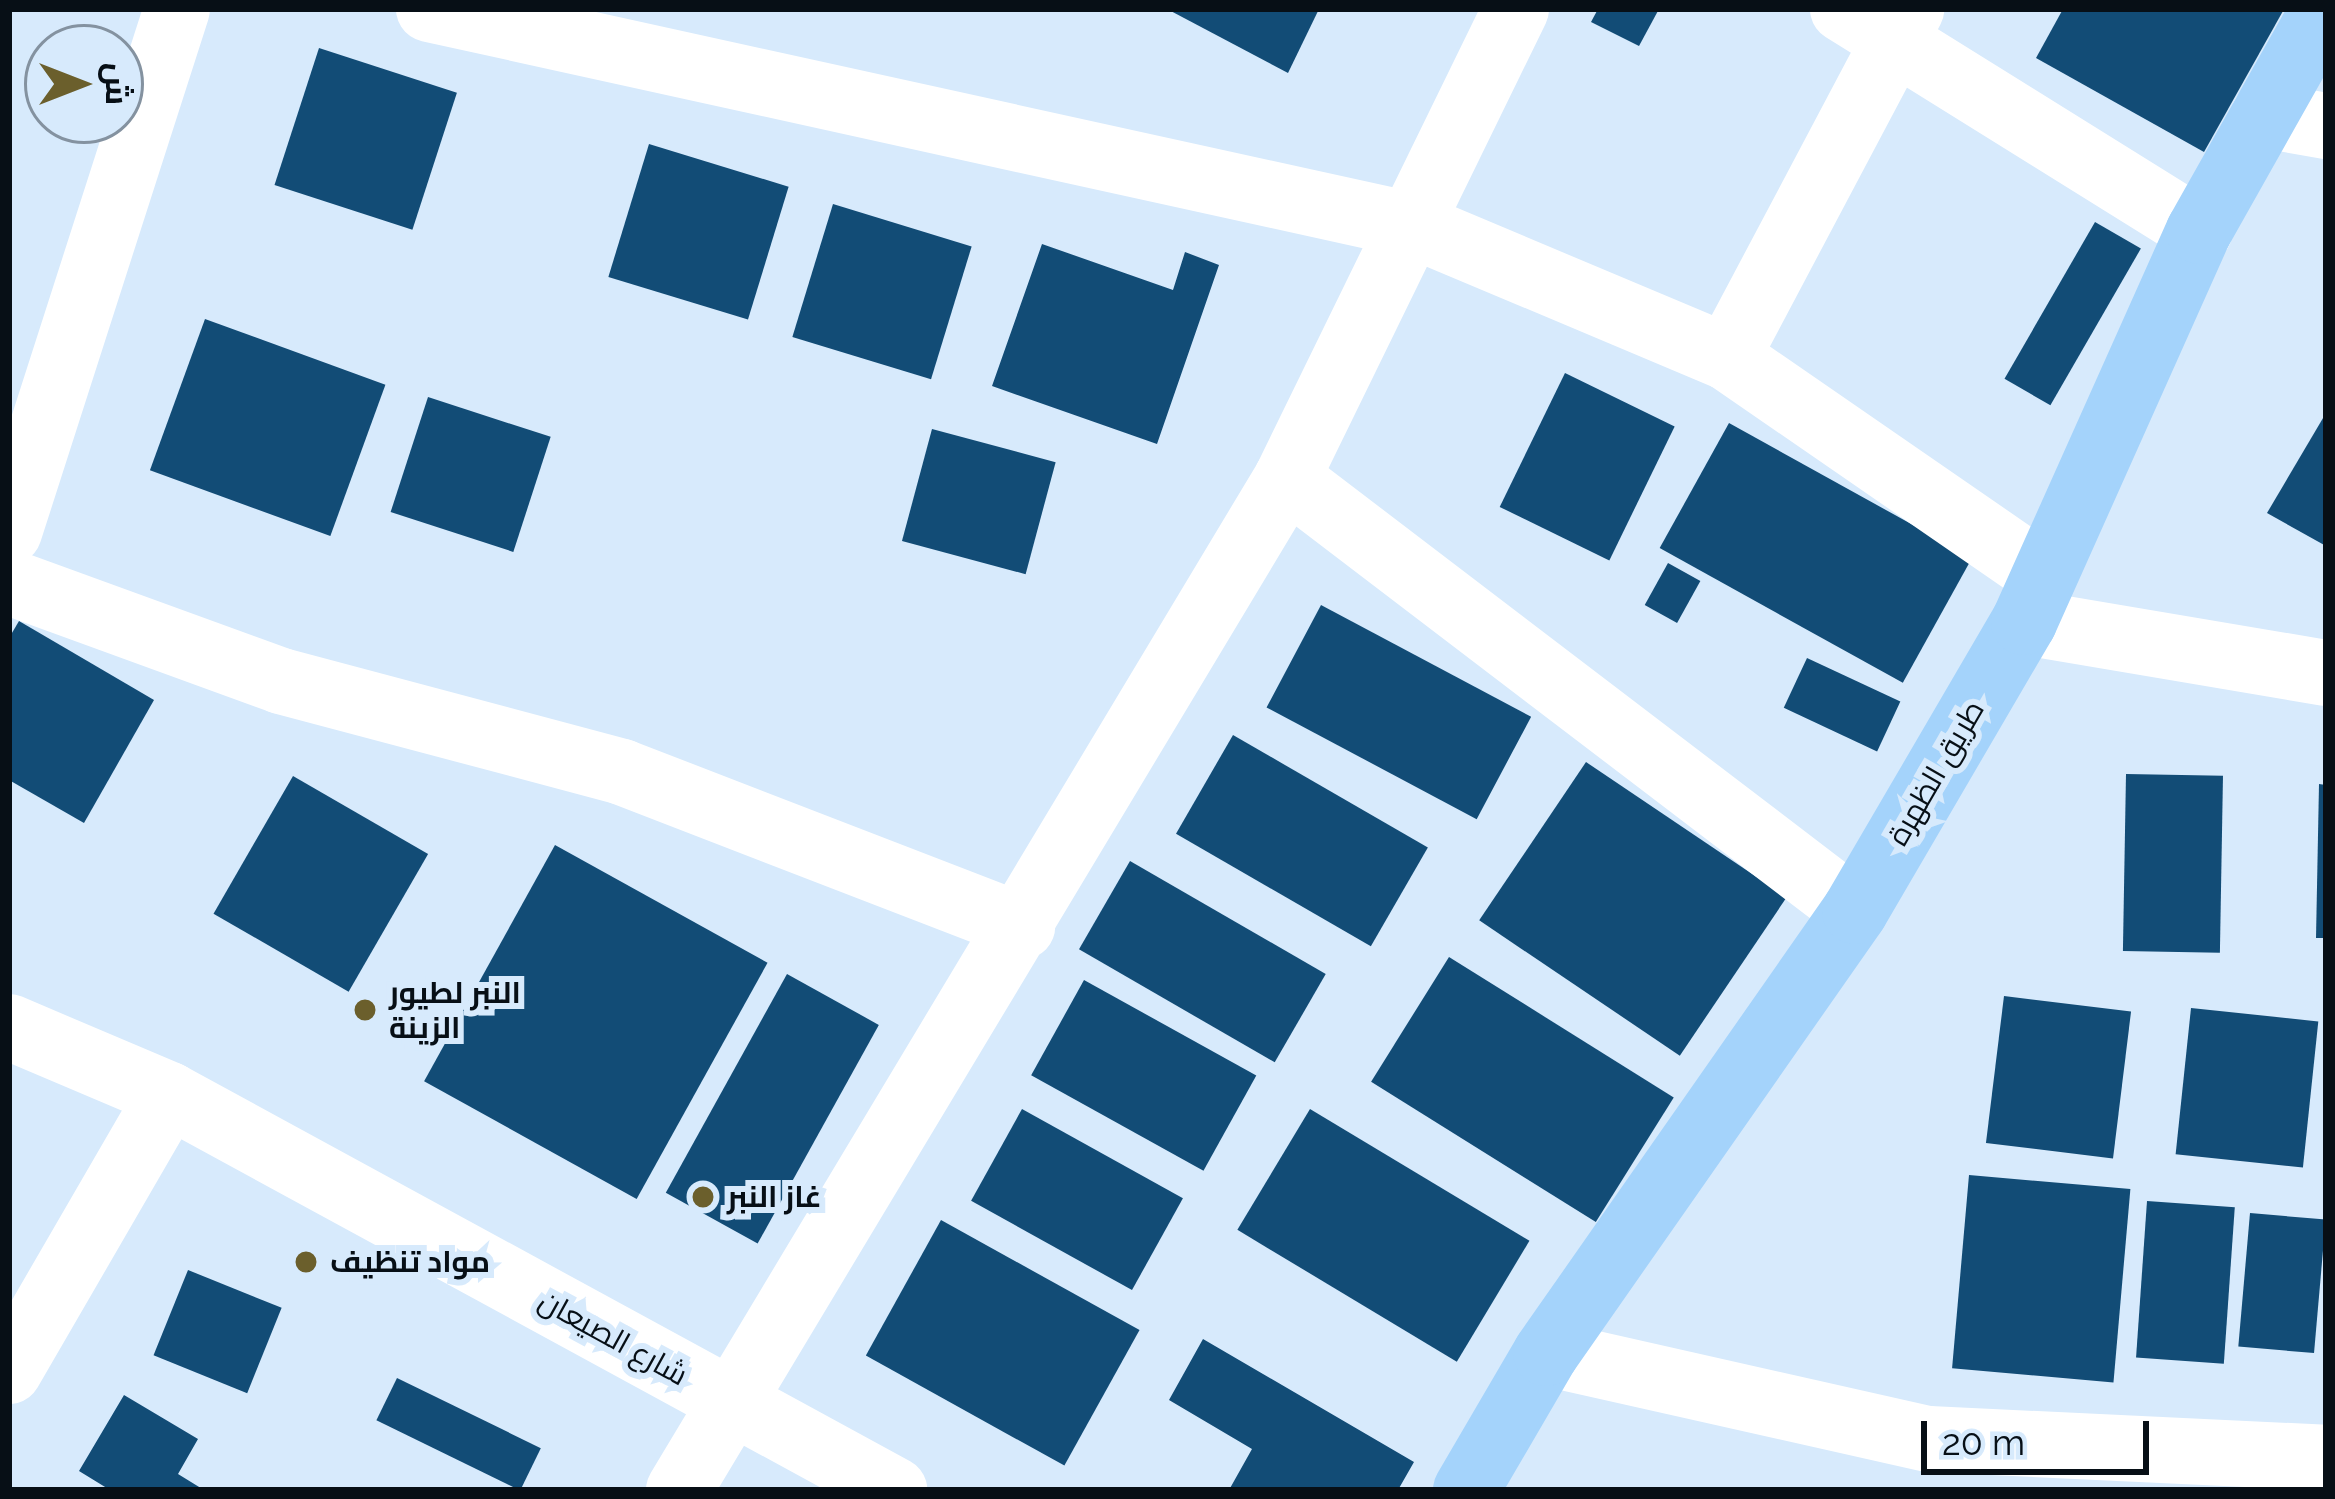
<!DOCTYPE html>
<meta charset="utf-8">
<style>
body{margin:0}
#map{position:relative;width:2335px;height:1499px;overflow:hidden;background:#d7eafc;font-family:Raleway,Cairo,sans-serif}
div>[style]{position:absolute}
.building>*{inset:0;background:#124c76;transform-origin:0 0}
.minor>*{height:66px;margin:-33px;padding:0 33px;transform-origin:33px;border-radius:33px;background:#fff}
.primary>*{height:66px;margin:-33px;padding:0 33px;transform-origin:33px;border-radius:33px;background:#a4d3fb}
.dots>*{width:33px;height:33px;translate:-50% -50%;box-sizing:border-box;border:6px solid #d7eafc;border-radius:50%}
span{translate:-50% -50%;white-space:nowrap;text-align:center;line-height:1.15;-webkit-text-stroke:12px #d7eafc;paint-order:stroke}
.street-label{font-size:30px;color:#070f16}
.poi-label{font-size:30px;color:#070f16;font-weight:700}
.left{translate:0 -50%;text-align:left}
.frame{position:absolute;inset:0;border:12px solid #070f16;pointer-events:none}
.north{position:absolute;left:24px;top:24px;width:120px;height:120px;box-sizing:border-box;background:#d7eafc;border:3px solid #8492a0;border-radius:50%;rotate:90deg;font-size:33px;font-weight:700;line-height:48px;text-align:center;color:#070f16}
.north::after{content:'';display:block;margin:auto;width:42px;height:54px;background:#6b5f2c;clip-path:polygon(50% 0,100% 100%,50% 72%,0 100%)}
.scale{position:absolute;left:1921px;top:1421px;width:228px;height:54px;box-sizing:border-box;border:6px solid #070f16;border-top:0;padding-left:15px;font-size:36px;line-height:42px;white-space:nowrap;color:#070f16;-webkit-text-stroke:9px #d7eafc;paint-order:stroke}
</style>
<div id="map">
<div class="building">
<i style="clip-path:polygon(1167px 9px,1319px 9px,1288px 73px)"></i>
<i style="clip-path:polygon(1598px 9px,1659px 9px,1639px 46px,1591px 22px)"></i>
<i style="clip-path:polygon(2063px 9px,2280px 9px,2283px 11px,2204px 152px,2036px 58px)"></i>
<i style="left:319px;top:48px;width:145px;height:144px;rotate:18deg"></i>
<i style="left:649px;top:144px;width:146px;height:139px;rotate:17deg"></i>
<i style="left:833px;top:204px;width:145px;height:139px;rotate:17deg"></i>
<i style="left:2095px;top:222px;width:53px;height:181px;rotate:30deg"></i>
<i style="clip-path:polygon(1042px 244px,1173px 290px,1185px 252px,1219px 265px,1157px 444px,992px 386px)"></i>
<i style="left:205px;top:319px;width:192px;height:161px;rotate:20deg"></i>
<i style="left:1565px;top:373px;width:122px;height:149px;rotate:26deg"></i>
<i style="left:428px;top:397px;width:129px;height:121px;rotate:18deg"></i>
<i style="clip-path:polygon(2326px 413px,2326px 546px,2267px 513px)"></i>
<i style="left:1729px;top:423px;width:278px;height:143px;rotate:29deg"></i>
<i style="left:932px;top:429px;width:128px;height:116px;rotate:15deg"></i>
<i style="left:1668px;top:563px;width:37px;height:48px;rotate:29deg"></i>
<i style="left:1321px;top:605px;width:238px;height:116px;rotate:28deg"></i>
<i style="clip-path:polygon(19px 621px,154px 700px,84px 823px,9px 780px,9px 638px)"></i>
<i style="left:1807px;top:658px;width:103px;height:55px;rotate:25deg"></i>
<i style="left:1233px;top:735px;width:225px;height:114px;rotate:30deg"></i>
<i style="left:1586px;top:762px;width:242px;height:191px;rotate:34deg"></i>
<i style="left:2126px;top:774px;width:97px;height:177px;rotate:1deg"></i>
<i style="left:293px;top:776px;width:156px;height:159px;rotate:30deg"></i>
<i style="clip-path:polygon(2319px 784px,2326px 785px,2326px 938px,2316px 938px)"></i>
<i style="left:555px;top:845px;width:243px;height:270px;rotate:29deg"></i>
<i style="left:1130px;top:861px;width:226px;height:102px;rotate:30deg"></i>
<i style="left:1449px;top:957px;width:265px;height:147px;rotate:32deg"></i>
<i style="left:787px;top:974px;width:105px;height:250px;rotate:29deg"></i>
<i style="left:1084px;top:980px;width:197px;height:109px;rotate:29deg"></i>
<i style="left:2004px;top:996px;width:128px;height:148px;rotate:7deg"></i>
<i style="left:2191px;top:1008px;width:128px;height:147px;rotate:6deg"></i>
<i style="left:1022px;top:1109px;width:184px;height:105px;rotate:29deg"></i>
<i style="left:1310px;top:1109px;width:256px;height:141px;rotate:31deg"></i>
<i style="left:1969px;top:1175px;width:162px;height:194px;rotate:5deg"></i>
<i style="left:2147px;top:1201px;width:88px;height:157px;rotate:4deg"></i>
<i style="left:2250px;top:1213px;width:76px;height:134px;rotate:5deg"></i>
<i style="left:941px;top:1220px;width:227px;height:155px;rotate:29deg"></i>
<i style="left:188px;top:1270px;width:101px;height:92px;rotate:22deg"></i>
<i style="clip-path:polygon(1203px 1339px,1414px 1462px,1398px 1490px,1229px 1490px,1252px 1449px,1169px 1400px)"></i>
<i style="left:397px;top:1378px;width:160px;height:47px;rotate:26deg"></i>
<i style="clip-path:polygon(124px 1395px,198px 1439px,178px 1474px,204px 1490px,110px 1490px,79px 1471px)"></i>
</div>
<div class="minor">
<i style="left:429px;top:9px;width:1010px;rotate:12.41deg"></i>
<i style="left:1415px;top:226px;width:338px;rotate:22.8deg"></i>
<i style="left:1727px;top:357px;width:384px;rotate:34.6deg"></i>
<i style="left:1843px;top:9px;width:420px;rotate:31.9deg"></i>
<i style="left:2264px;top:115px;width:63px;rotate:10.1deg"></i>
<i style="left:1727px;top:357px;width:394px;rotate:-62.1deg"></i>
<i style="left:1287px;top:478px;width:714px;rotate:37.32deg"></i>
<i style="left:9px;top:532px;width:549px;rotate:-72.19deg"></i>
<i style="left:9px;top:582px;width:289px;rotate:20deg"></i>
<i style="left:281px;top:681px;width:353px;rotate:14.9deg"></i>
<i style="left:622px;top:772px;width:429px;rotate:21.1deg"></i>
<i style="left:2024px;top:622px;width:306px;rotate:9.6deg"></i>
<i style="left:9px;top:1027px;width:174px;rotate:23deg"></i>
<i style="left:169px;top:1095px;width:826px;rotate:28.58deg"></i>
<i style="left:1546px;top:1353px;width:393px;rotate:12.7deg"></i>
<i style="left:1929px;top:1439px;width:397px;rotate:2.7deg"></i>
<i style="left:9px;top:1371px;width:319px;rotate:-59.9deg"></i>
<i style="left:679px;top:1490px;width:1181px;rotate:-59deg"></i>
<i style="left:1287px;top:478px;width:522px;rotate:-63.97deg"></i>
</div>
<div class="primary">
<i style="left:1466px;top:1490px;width:159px;rotate:-59.7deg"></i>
<i style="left:1546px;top:1353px;width:539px;rotate:-55.04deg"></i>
<i style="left:1855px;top:911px;width:335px;rotate:-59.7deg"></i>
<i style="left:2024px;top:622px;width:428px;rotate:-65.9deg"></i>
<i style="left:2199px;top:231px;width:255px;rotate:-60.6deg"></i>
</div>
<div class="dots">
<i style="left:365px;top:1010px;background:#6b5f2c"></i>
<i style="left:703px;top:1197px;background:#6b5f2c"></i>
<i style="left:306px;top:1262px;background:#6b5f2c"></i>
</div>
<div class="street-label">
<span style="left:1936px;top:773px;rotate:-60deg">طريق الظهرة</span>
<span style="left:613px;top:1338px;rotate:29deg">شارع الصيعان</span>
</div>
<div class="poi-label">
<span class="left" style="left:389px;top:1010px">النبر لطيور<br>الزينة</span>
<span class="left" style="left:727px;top:1197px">غاز النبر</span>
<span class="left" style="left:330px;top:1262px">مواد تنظيف</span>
</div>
<div class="frame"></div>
<div class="north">ش</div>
<div class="scale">20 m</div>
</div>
